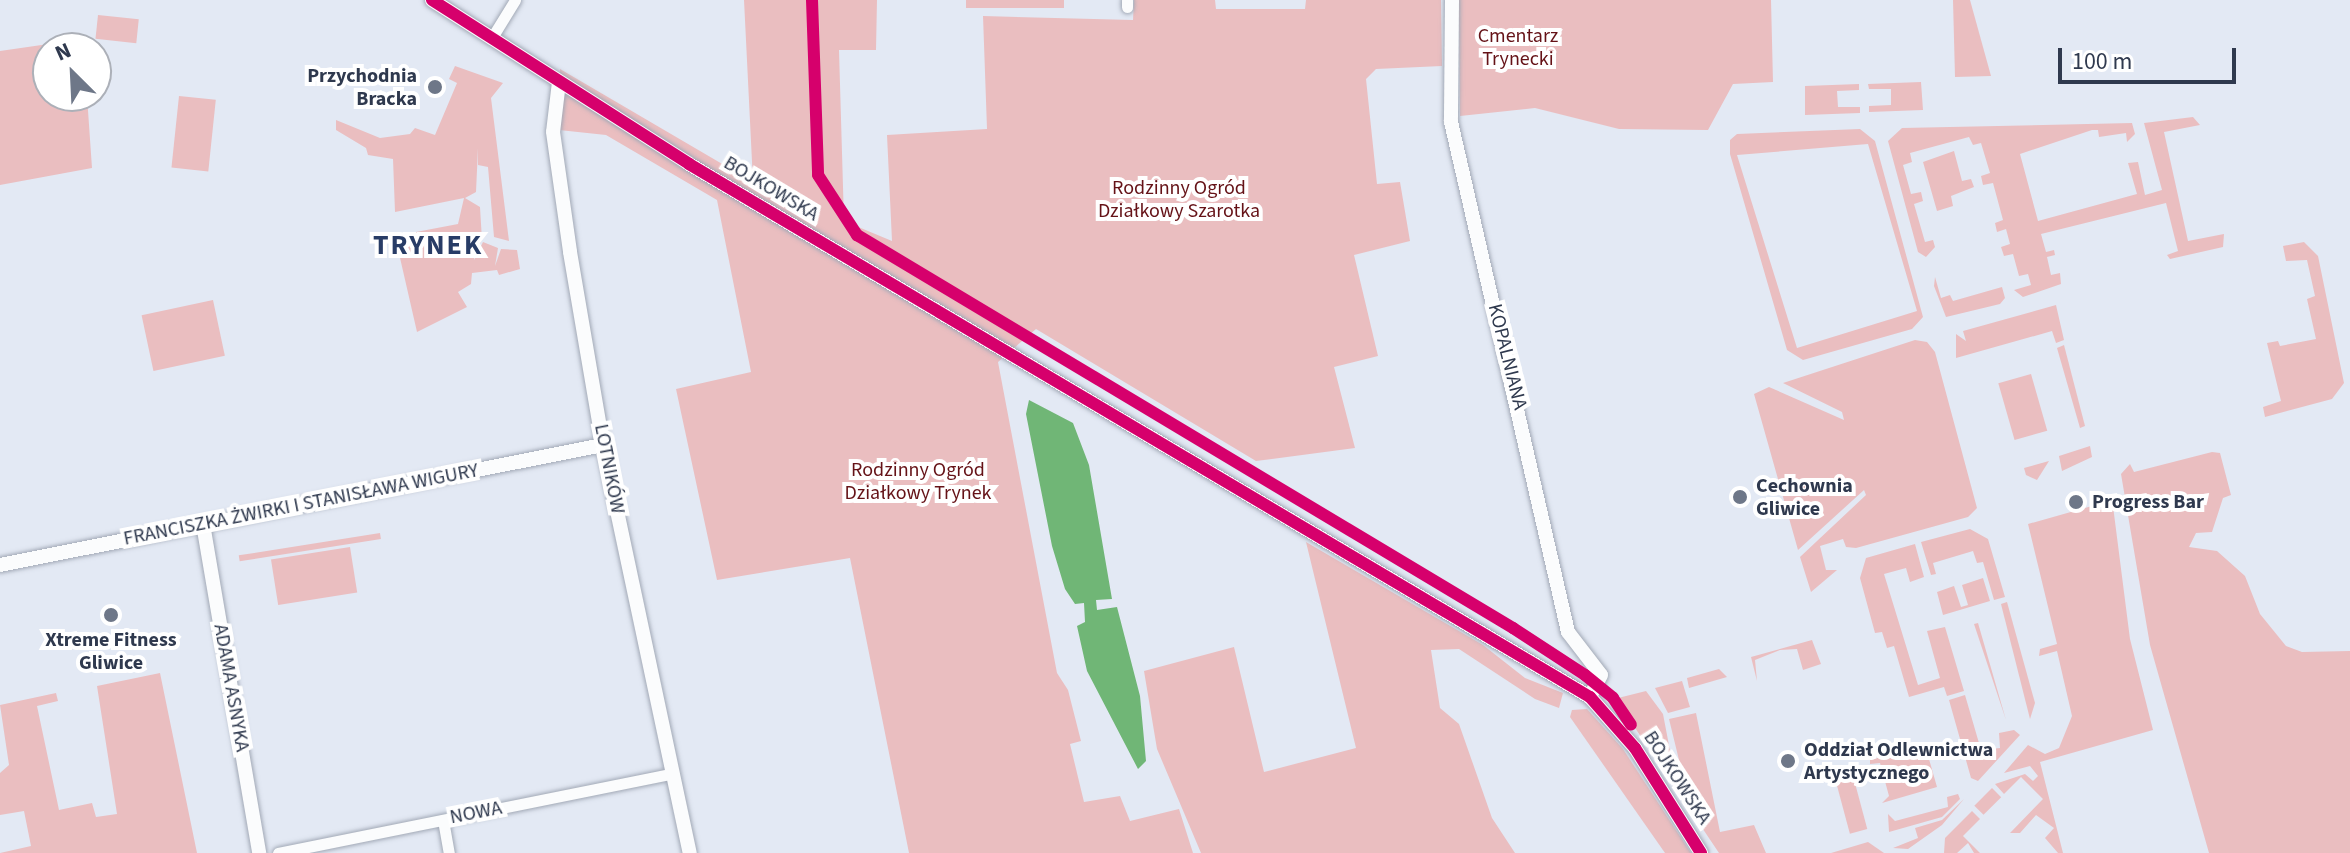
<!DOCTYPE html>
<meta charset="utf-8">
<style>
body{margin:0}
#map{position:relative;width:2350px;height:853px;overflow:hidden;background:#e3e9f4;font-family:"Source Sans 3",sans-serif}
div>[style]{position:absolute}
.green>*{inset:0;background:#eabec0;transform-origin:0 0}
.water>*{inset:0;background:#70b676}
.roads{filter:drop-shadow(0 0 2px #a2a9b6) drop-shadow(0 0 2px #a2a9b6)}
.minor>*{height:11px;margin:-5.5px;padding:0 5.5px;transform-origin:5.5px;border-radius:5.5px;background:#fbfcfd}
.tertiary>*{height:14px;margin:-7px;padding:0 7px;transform-origin:7px;border-radius:7px;background:#fbfcfd}
.cycleway>*{height:12px;margin:-6px;padding:0 6px;transform-origin:6px;border-radius:6px;background:#d6006c}
.dots>*{width:22px;height:22px;translate:-50% -50%;box-sizing:border-box;border:4px solid #fff;border-radius:50%}
span{translate:-50% -50%;white-space:nowrap;text-align:center;line-height:1.15;-webkit-text-stroke:8px #fff;paint-order:stroke}
.park-label{font-size:20px;color:#651217}
.poi-label{font-size:20px;color:#2f394e;font-weight:700}
.right{translate:-100% -50%;text-align:right}
.left{translate:0 -50%;text-align:left}
.street-label{font-size:20px;color:#2f394e}
.district-label{font-size:28px;color:#283c66;font-weight:700;letter-spacing:2px}
.north{position:absolute;left:32px;top:32px;width:80px;height:80px;box-sizing:border-box;background:#fff;border:2px solid #acb0b8;border-radius:50%;rotate:336deg;font-size:22px;font-weight:700;line-height:32px;text-align:center;color:#2f394e}
.north::after{content:'';display:block;margin:auto;width:28px;height:36px;background:#6e7788;clip-path:polygon(50% 0,100% 100%,50% 72%,0 100%)}
.scale{position:absolute;left:2058px;top:48px;width:178px;height:36px;box-sizing:border-box;border:4px solid #2f394e;border-top:0;padding-left:10px;font-size:24px;line-height:28px;white-space:nowrap;color:#2f394e;-webkit-text-stroke:6px #fff;paint-order:stroke}
</style>
<div id="map">
<div class="green">
<i style="clip-path:polygon(744px 0,877px 0,876px 50px,839px 50px,844px 221px,892px 241px,887px 135px,987px 129px,983px 16px,1133px 20px,1134px 0,1215px 0,1216px 9px,1305px 9px,1306px 0,1441px 0,1442px 66px,1376px 69px,1366px 79px,1377px 184px,1400px 182px,1410px 241px,1354px 255px,1378px 356px,1334px 367px,1355px 448px,1256px 461px,1036px 329px,998px 362px,1057px 673px,1068px 690px,1081px 741px,1070px 744px,1084px 802px,1120px 796px,1130px 821px,1179px 809px,1193px 853px,909px 853px,850px 558px,717px 580px,676px 389px,751px 372px,717px 200px,606px 135px,559px 130px,560px 69px,753px 182px)"></i>
<i style="left:966px;top:0;width:98px;height:8px"></i>
<i style="clip-path:polygon(1459px 0,1771px 0,1773px 82px,1733px 84px,1708px 130px,1619px 129px,1535px 108px,1460px 116px)"></i>
<i style="clip-path:polygon(1953px 0,1970px 0,1991px 76px,1955px 77px)"></i>
<i style="left:98px;top:15px;width:41px;height:24px;rotate:6deg"></i>
<i style="clip-path:polygon(90px 38px,89px 48px,48px 48px,48px 96px,87px 96px,92px 168px,0 185px,0 51px)"></i>
<i style="clip-path:polygon(455px 66px,503px 83px,491px 98px,509px 241px,494px 237px,488px 167px,478px 165px,478px 148px,476px 192px,465px 198px,480px 207px,482px 240px,475px 250px,474px 260px,483px 242px,498px 248px,495px 266px,501px 249px,517px 250px,520px 269px,499px 275px,497px 270px,472px 273px,471px 284px,458px 292px,467px 307px,417px 332px,395px 236px,458px 224px,464px 198px,395px 212px,393px 159px,368px 155px,366px 148px,336px 130px,336px 120px,380px 138px,410px 134px,415px 128px,435px 135px,457px 83px,449px 79px)"></i>
<i style="clip-path:polygon(1921px 82px,1923px 110px,1869px 112px,1869px 106px,1891px 105px,1891px 89px,1869px 89px,1868px 84px)"></i>
<i style="clip-path:polygon(1859px 84px,1859px 90px,1837px 91px,1838px 107px,1860px 107px,1860px 113px,1805px 115px,1805px 86px)"></i>
<i style="left:179px;top:96px;width:37px;height:72px;rotate:6deg"></i>
<i style="clip-path:polygon(2193px 117px,2200px 125px,2164px 132px,2188px 241px,2224px 234px,2223px 247px,2170px 259px,2167px 255px,2178px 251px,2166px 203px,2041px 234px,2046px 252px,2054px 250px,2055px 255px,2047px 257px,2051px 275px,2060px 273px,2061px 284px,2023px 297px,2014px 290px,2031px 285px,2028px 274px,2019px 276px,2013px 254px,2004px 256px,2001px 247px,2010px 244px,2006px 229px,1997px 232px,1995px 223px,2003px 220px,1993px 183px,1983px 185px,1981px 176px,1990px 173px,1981px 143px,1973px 145px,1969px 137px,1910px 153px,1912px 162px,1903px 165px,1911px 194px,1921px 192px,1923px 201px,1914px 204px,1925px 242px,1933px 240px,1935px 247px,1926px 257px,1918px 252px,1888px 141px,1902px 128px,2132px 123px,2135px 134px,2127px 142px,2126px 133px,2099px 137px,2098px 130px,2092px 130px,2020px 154px,2038px 221px,2137px 194px,2128px 163px,2138px 162px,2145px 195px,2162px 190px,2144px 123px)"></i>
<i style="clip-path:polygon(evenodd,1860px 129px,1875px 141px,1923px 317px,1912px 329px,1803px 360px,1787px 350px,1730px 154px,1730px 140px,1737px 134px,1860px 129px,1868px 144px,1917px 311px,1797px 348px,1737px 155px,1868px 144px)"></i>
<i style="clip-path:polygon(1954px 151px,1962px 181px,1971px 179px,1974px 187px,1951px 196px,1953px 206px,1937px 211px,1923px 162px)"></i>
<i style="clip-path:polygon(2304px 242px,2318px 256px,2344px 383px,2332px 399px,2265px 417px,2263px 407px,2281px 401px,2267px 343px,2278px 341px,2280px 346px,2316px 339px,2307px 299px,2315px 296px,2307px 260px,2286px 261px,2283px 246px)"></i>
<i style="clip-path:polygon(1935px 277px,1941px 298px,1950px 295px,1953px 301px,2002px 287px,2005px 298px,2000px 304px,1946px 317px,1934px 286px)"></i>
<i style="left:213px;top:300px;width:57px;height:73px;rotate:78deg"></i>
<i style="clip-path:polygon(2056px 305px,2064px 340px,2056px 343px,2052px 331px,1956px 358px,1956px 334px,1966px 341px,1963px 331px)"></i>
<i style="clip-path:polygon(1915px 340px,1927px 342px,1935px 352px,1977px 508px,1968px 517px,1856px 548px,1846px 547px,1843px 539px,1820px 546px,1826px 570px,1837px 570px,1811px 592px,1800px 557px,1866px 495px,1864px 490px,1798px 550px,1754px 394px,1769px 387px,1844px 420px,1842px 412px,1783px 383px)"></i>
<i style="clip-path:polygon(2064px 345px,2085px 426px,2080px 428px,2057px 348px)"></i>
<i style="left:2031px;top:374px;width:59px;height:34px;rotate:74deg"></i>
<i style="clip-path:polygon(2090px 446px,2092px 457px,2062px 471px,2059px 456px)"></i>
<i style="clip-path:polygon(2212px 452px,2220px 453px,2231px 495px,2223px 498px,2212px 532px,2196px 533px,2189px 547px,2217px 551px,2245px 576px,2260px 614px,2286px 646px,2302px 652px,2350px 651px,2350px 853px,2209px 853px,2150px 645px,2121px 474px,2130px 464px,2134px 472px)"></i>
<i style="clip-path:polygon(2049px 461px,2037px 480px,2026px 475px,2024px 468px)"></i>
<i style="clip-path:polygon(2092px 506px,2093px 512px,2113px 506px,2130px 639px,2153px 730px,2040px 762px,2063px 853px,2058px 853px,2045px 838px,2054px 828px,2036px 815px,2020px 833px,2010px 833px,2043px 799px,2021px 777px,2004px 794px,1995px 784px,2025px 774px,2033px 781px,2038px 776px,2030px 766px,2004px 773px,2028px 745px,2045px 754px,2059px 748px,2072px 716px,2057px 651px,2039px 656px,2040px 649px,2057px 644px,2028px 524px)"></i>
<i style="clip-path:polygon(1970px 529px,1988px 539px,2005px 597px,1994px 600px,1983px 562px,1977px 563px,1973px 551px,1933px 563px,1936px 574px,1931px 575px,1921px 542px)"></i>
<i style="left:380px;top:533px;width:6px;height:143px;rotate:81deg"></i>
<i style="clip-path:polygon(1306px 542px,1483px 645px,1525px 678px,1563px 693px,1559px 708px,1535px 699px,1459px 649px,1431px 650px,1440px 708px,1459px 724px,1492px 818px,1515px 853px,1201px 853px,1157px 749px,1144px 671px,1234px 647px,1264px 772px,1356px 748px)"></i>
<i style="clip-path:polygon(1915px 544px,1924px 577px,1910px 582px,1906px 568px,1884px 574px,1918px 685px,1940px 678px,1927px 631px,1945px 627px,1964px 691px,1947px 696px,1944px 687px,1909px 697px,1894px 646px,1887px 648px,1882px 632px,1875px 633px,1860px 578px,1866px 558px)"></i>
<i style="left:350px;top:547px;width:46px;height:80px;rotate:81deg"></i>
<i style="clip-path:polygon(1983px 578px,1990px 601px,1943px 615px,1937px 592px,1954px 586px,1961px 607px,1968px 605px,1962px 585px)"></i>
<i style="clip-path:polygon(2007px 602px,2035px 703px,2030px 719px,2001px 604px)"></i>
<i style="clip-path:polygon(1978px 623px,2006px 720px,1974px 624px)"></i>
<i style="clip-path:polygon(1812px 640px,1821px 664px,1803px 670px,1797px 649px,1780px 650px,1755px 660px,1757px 681px,1751px 657px)"></i>
<i style="clip-path:polygon(1719px 669px,1727px 677px,1689px 688px,1687px 678px)"></i>
<i style="clip-path:polygon(160px 673px,197px 853px,0 853px,31px 846px,24px 811px,0 815px,0 773px,9px 765px,0 705px,56px 693px,58px 701px,37px 706px,59px 810px,92px 803px,96px 817px,117px 814px,97px 686px)"></i>
<i style="clip-path:polygon(1682px 681px,1690px 707px,1668px 713px,1655px 688px)"></i>
<i style="clip-path:polygon(1646px 691px,1663px 714px,1672px 761px,1679px 760px,1669px 719px,1696px 713px,1720px 832px,1754px 825px,1766px 853px,1719px 853px,1619px 704px,1618px 698px)"></i>
<i style="clip-path:polygon(1965px 695px,1981px 750px,2000px 748px,1999px 733px,2014px 730px,2020px 735px,1978px 781px,1971px 778px,1949px 700px)"></i>
<i style="clip-path:polygon(1587px 709px,1623px 749px,1691px 853px,1665px 853px,1570px 717px,1572px 710px)"></i>
<i style="clip-path:polygon(1925px 745px,1937px 787px,1882px 803px,1889px 796px,1880px 763px,1870px 764px,1870px 760px)"></i>
<i style="left:1852px;top:772px;width:59px;height:18px;rotate:75deg"></i>
<i style="left:1992px;top:788px;width:13px;height:25px;rotate:45deg"></i>
<i style="clip-path:polygon(1958px 794px,1960px 799px,1942px 817px,1889px 832px,1888px 814px,1895px 821px,1948px 807px,1947px 797px)"></i>
<i style="clip-path:polygon(1964px 799px,1942px 825px,1908px 849px,1893px 848px,1918px 838px,1915px 828px,1942px 820px)"></i>
<i style="clip-path:polygon(1972px 811px,1980px 819px,1963px 836px,1980px 853px,1974px 853px,1968px 843px,1957px 853px,1944px 853px,1945px 838px)"></i>
<i style="clip-path:polygon(1868px 842px,1884px 853px,1831px 853px)"></i>
</div>
<div class="water">
<i style="clip-path:polygon(1029px 400px,1073px 423px,1089px 465px,1112px 599px,1096px 600px,1097px 610px,1117px 607px,1140px 696px,1146px 761px,1138px 769px,1087px 671px,1077px 626px,1085px 622px,1084px 603px,1075px 604px,1065px 589px,1052px 546px,1026px 414px)"></i>
</div>
<div class="roads">
<div class="minor">
<i style="left:1127px;top:7px;width:7px;rotate:-90deg"></i>
<i style="left:491px;top:39px;width:46px;rotate:-58.4deg"></i>
<i style="left:443px;top:820px;width:34px;rotate:80deg"></i>
<i style="left:278px;top:853px;width:403px;rotate:-11.4deg"></i>
</div>
<div class="tertiary">
<i style="left:432px;top:0;width:305px;rotate:32.5deg"></i>
<i style="left:689px;top:164px;width:1047px;rotate:30.61deg"></i>
<i style="left:1590px;top:697px;width:68px;rotate:48.6deg"></i>
<i style="left:1635px;top:748px;width:124px;rotate:57.8deg"></i>
<i style="left:1452px;top:0;width:122px;rotate:90.5deg"></i>
<i style="left:1451px;top:122px;width:523px;rotate:77.08deg"></i>
<i style="left:1568px;top:632px;width:54px;rotate:52.5deg"></i>
<i style="left:1601px;top:675px;width:25px;rotate:117deg"></i>
<i style="left:559px;top:82px;width:50px;rotate:96.8deg"></i>
<i style="left:553px;top:132px;width:121px;rotate:81.9deg"></i>
<i style="left:570px;top:252px;width:196px;rotate:80.3deg"></i>
<i style="left:603px;top:445px;width:417px;rotate:78deg"></i>
<i style="left:203px;top:524px;width:334px;rotate:80.3deg"></i>
<i style="left:0;top:565px;width:615px;rotate:-11.26deg"></i>
</div>
</div>
<div class="cycleway">
<i style="left:432px;top:0;width:305px;rotate:32.5deg"></i>
<i style="left:689px;top:164px;width:1047px;rotate:30.61deg"></i>
<i style="left:1590px;top:697px;width:68px;rotate:48.6deg"></i>
<i style="left:1635px;top:748px;width:124px;rotate:57.8deg"></i>
<i style="left:812px;top:0;width:175px;rotate:88deg"></i>
<i style="left:818px;top:175px;width:72px;rotate:57deg"></i>
<i style="left:857px;top:235px;width:765px;rotate:30.93deg"></i>
<i style="left:1513px;top:628px;width:86px;rotate:33.1deg"></i>
<i style="left:1585px;top:675px;width:36px;rotate:39deg"></i>
<i style="left:1613px;top:698px;width:32px;rotate:56deg"></i>
</div>
<div class="dots">
<i style="left:435px;top:87px;background:#6e7788"></i>
<i style="left:1740px;top:497px;background:#6e7788"></i>
<i style="left:2076px;top:502px;background:#6e7788"></i>
<i style="left:111px;top:615px;background:#6e7788"></i>
<i style="left:1788px;top:761px;background:#6e7788"></i>
</div>
<div class="park-label">
<span style="left:1518px;top:48px">Cmentarz<br>Trynecki</span>
<span style="left:1179px;top:200px">Rodzinny Ogród<br>Działkowy Szarotka</span>
<span style="left:918px;top:482px">Rodzinny Ogród<br>Działkowy Trynek</span>
</div>
<div class="poi-label">
<span class="right" style="left:417px;top:88px">Przychodnia<br>Bracka</span>
<span class="left" style="left:1756px;top:498px">Cechownia<br>Gliwice</span>
<span class="left" style="left:2092px;top:502px">Progress Bar</span>
<span style="left:111px;top:652px">Xtreme Fitness<br>Gliwice</span>
<span class="left" style="left:1804px;top:762px">Oddział Odlewnictwa<br>Artystycznego</span>
</div>
<div class="street-label">
<span style="left:771px;top:189px;rotate:31deg">BOJKOWSKA</span>
<span style="left:1507px;top:357px;rotate:76deg">KOPALNIANA</span>
<span style="left:609px;top:469px;rotate:79deg">LOTNIKÓW</span>
<span style="left:301px;top:505px;rotate:-11deg">FRANCISZKA ŻWIRKI I STANISŁAWA WIGURY</span>
<span style="left:231px;top:688px;rotate:80deg">ADAMA ASNYKA</span>
<span style="left:1677px;top:778px;rotate:57deg">BOJKOWSKA</span>
<span style="left:476px;top:813px;rotate:-11deg">NOWA</span>
</div>
<div class="district-label">
<span style="left:428px;top:245px">TRYNEK</span>
</div>
<div class="north">N</div>
<div class="scale">100 m</div>
</div>
